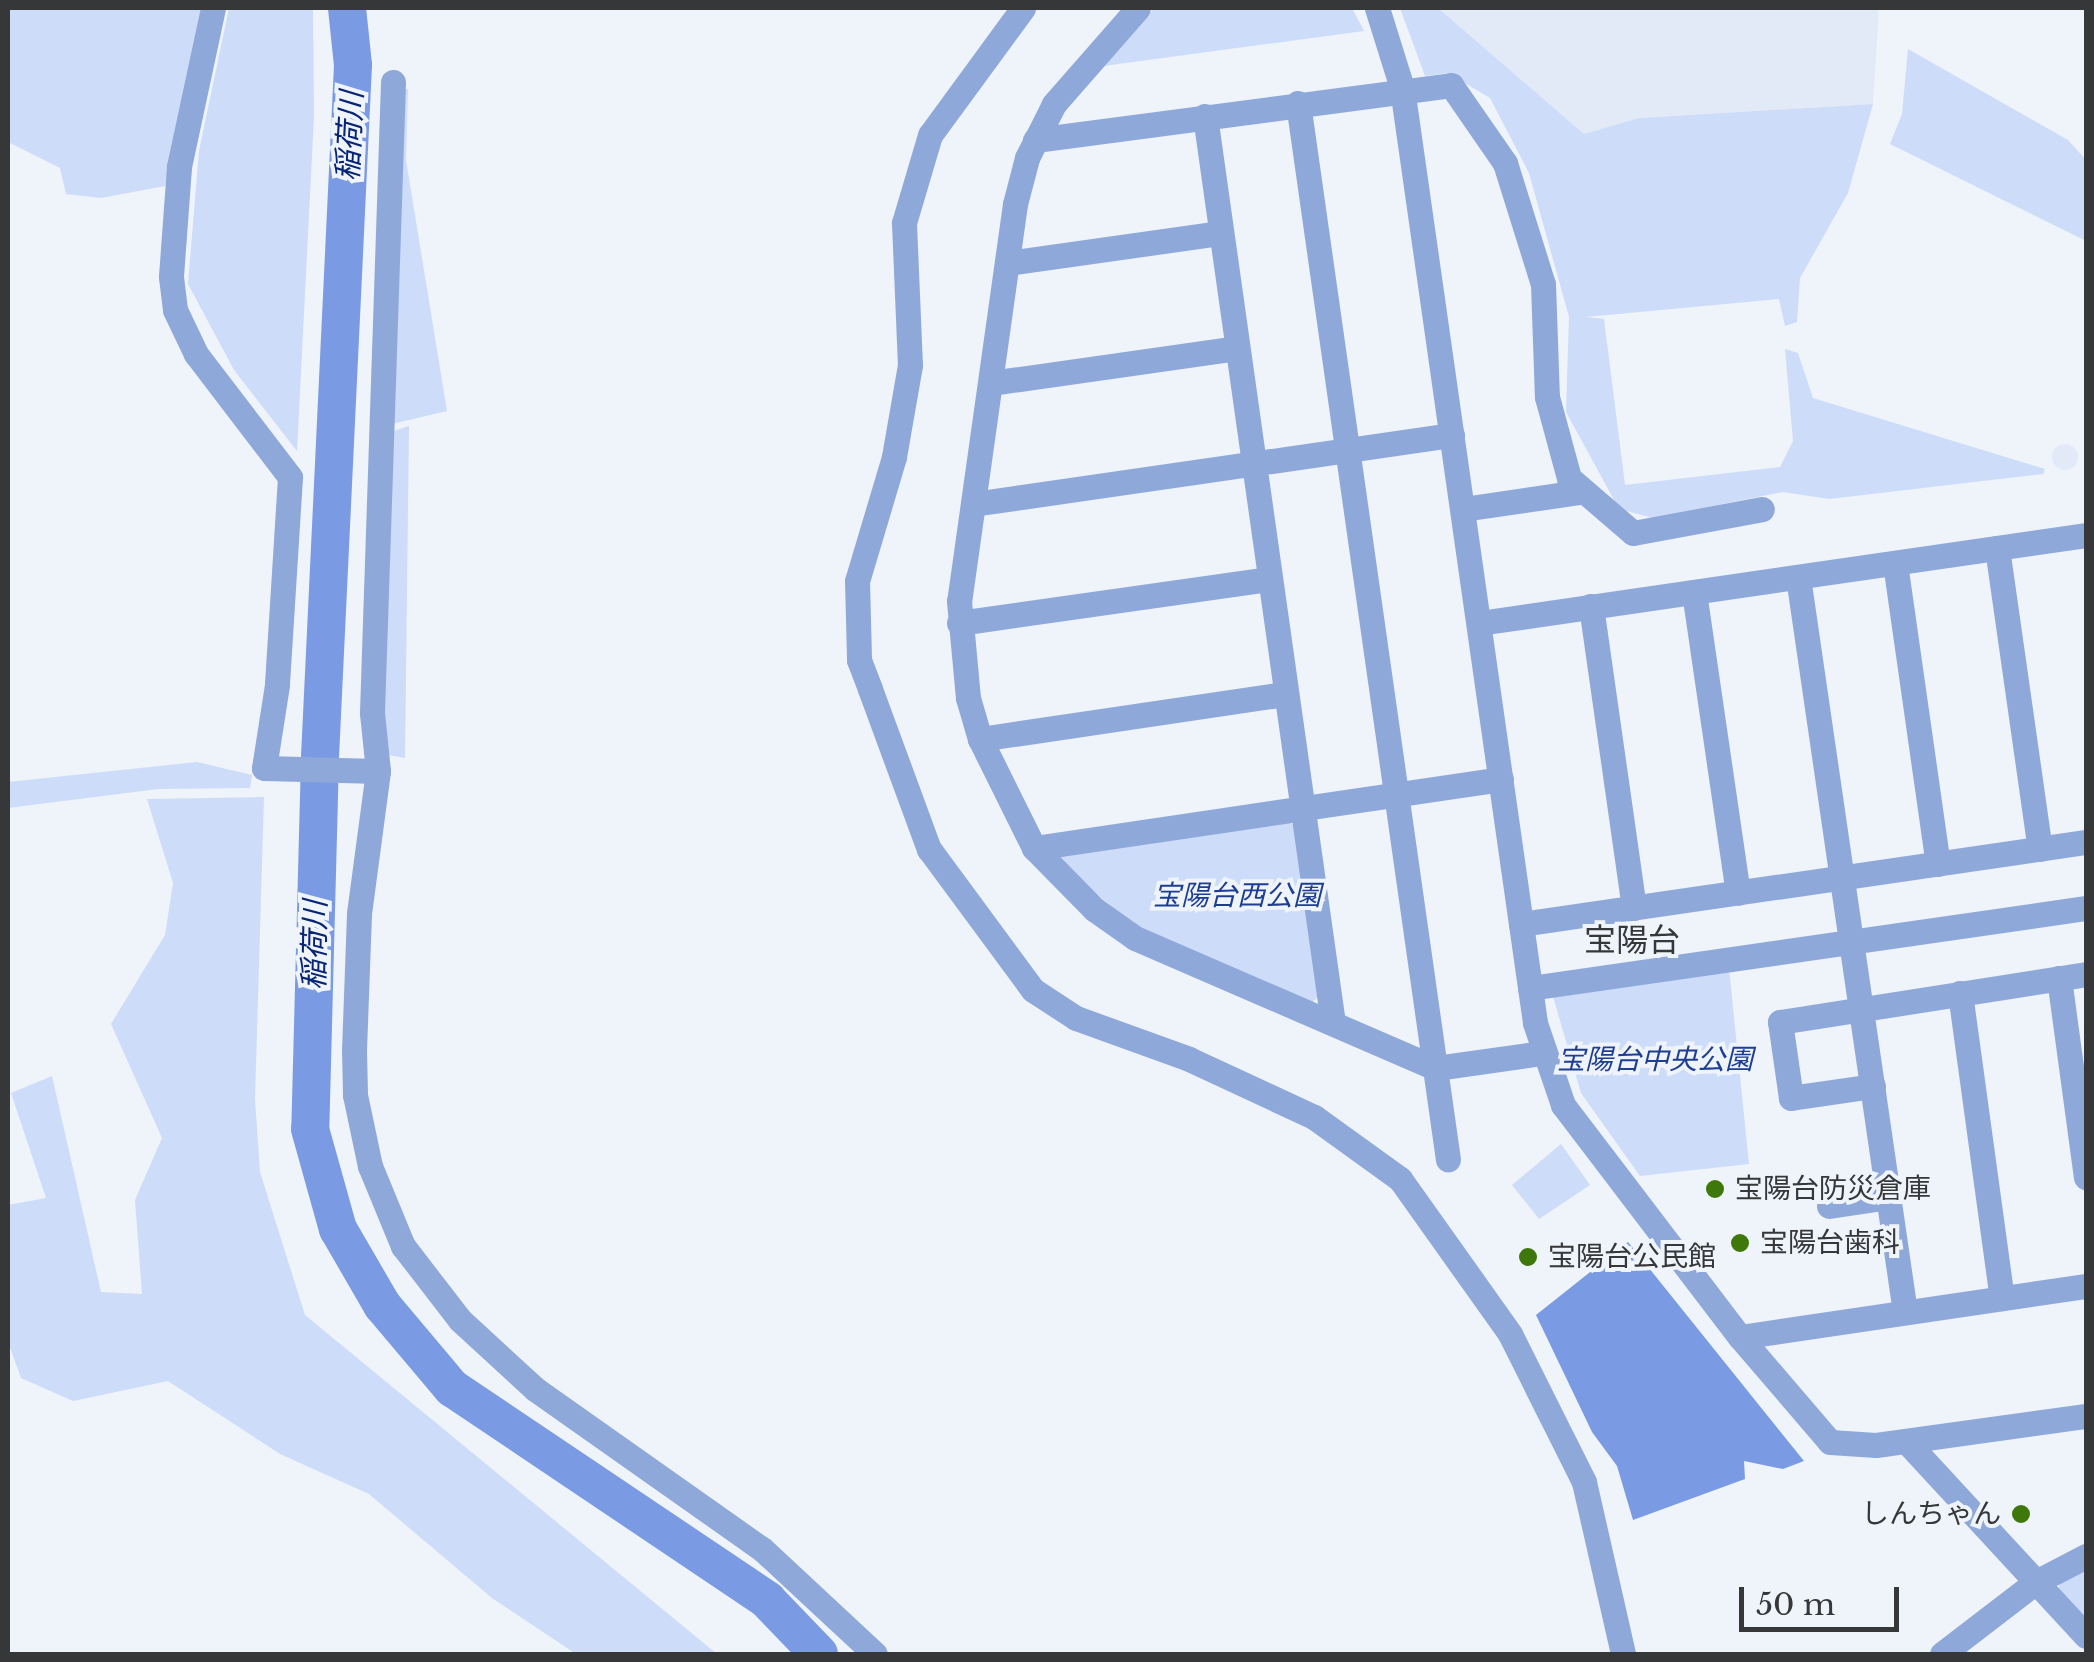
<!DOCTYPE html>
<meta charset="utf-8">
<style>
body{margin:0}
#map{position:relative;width:2094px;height:1662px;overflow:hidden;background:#eff3fa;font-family:"Libre Baskerville","Noto Sans JP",serif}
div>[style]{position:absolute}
.built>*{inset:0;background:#e2e9f7}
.round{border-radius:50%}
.green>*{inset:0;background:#cddcf9}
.water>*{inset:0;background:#7a9be3}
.river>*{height:38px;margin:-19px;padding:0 19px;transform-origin:19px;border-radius:19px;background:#7a9be3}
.minor>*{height:25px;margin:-12.5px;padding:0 12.5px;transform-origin:12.5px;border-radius:12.5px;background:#8fa8da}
.dots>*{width:28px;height:28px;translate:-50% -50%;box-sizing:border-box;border:5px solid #eff3fa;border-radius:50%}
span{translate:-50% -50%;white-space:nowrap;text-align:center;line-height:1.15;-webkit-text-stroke:8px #eff3fa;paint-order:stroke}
.park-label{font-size:28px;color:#1d3e92;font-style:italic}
.poi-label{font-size:28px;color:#353739}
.left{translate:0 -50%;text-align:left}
.right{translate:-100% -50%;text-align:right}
.water-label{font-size:30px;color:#082475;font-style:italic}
.quarter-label{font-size:32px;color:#353739}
.frame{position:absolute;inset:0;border:10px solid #353739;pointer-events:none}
.scale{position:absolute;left:1739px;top:1587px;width:160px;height:45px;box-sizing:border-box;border:5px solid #353739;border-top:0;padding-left:12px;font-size:30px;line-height:35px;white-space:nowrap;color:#353739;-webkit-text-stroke:8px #eff3fa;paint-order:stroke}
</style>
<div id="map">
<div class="built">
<i style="clip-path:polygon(1438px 8px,1879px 8px,1873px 104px,1639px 118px,1584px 134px)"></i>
<i class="round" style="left:2052px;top:444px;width:26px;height:26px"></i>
</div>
<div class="green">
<i style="clip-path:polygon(8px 8px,201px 8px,165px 186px,101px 198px,66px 194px,60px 168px,8px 142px)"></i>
<i style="clip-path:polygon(229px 8px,313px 8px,314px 116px,297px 451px,234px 370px,188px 284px,199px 151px)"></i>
<i style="clip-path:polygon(1155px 8px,1352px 8px,1364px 31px,1096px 67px)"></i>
<i style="clip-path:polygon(1400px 8px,1438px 8px,1584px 134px,1639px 118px,1873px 104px,1848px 193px,1800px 278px,1797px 322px,1785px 326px,1779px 299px,1586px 317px,1604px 319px,1625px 485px,1780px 467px,1793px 441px,1785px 349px,1798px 353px,1813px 398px,2045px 469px,2043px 474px,1829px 499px,1783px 492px,1653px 518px,1619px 509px,1566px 412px,1569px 317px,1529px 173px,1490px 98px,1448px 73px,1425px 76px)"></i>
<i style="clip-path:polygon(1908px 49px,2068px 140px,2086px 160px,2086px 241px,1890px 144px,1902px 114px)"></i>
<i style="clip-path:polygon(408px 89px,406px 160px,447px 411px,392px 424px,400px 90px)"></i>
<i style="clip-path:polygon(409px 426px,405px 758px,383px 754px,380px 681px,394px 431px)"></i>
<i style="clip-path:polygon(197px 762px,252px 775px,250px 788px,158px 789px,8px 808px,8px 782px)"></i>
<i style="clip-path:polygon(264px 797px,255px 1099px,260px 1172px,305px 1315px,717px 1654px,576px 1654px,492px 1598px,369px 1494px,280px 1454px,168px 1381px,73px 1401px,21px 1378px,8px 1342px,8px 1205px,46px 1198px,11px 1093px,52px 1076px,101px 1292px,142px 1294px,135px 1200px,162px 1138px,111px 1024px,165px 935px,173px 883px,147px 799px)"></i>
<i style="clip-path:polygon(1286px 820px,1296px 827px,1319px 996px,1310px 1004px,1139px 929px,1058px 862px,1063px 853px)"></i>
<i style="clip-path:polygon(1729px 968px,1749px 1164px,1640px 1176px,1581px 1093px,1552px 993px)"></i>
<i style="clip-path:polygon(1561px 1144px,1590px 1185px,1539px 1219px,1512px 1185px)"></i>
<i style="clip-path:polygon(2086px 1568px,2086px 1620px,2059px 1593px,2059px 1581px)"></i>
</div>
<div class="water">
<i style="clip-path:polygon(1628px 1242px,1804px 1461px,1783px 1469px,1744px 1461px,1745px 1479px,1633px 1520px,1617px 1466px,1592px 1432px,1536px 1315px)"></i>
</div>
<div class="river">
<i style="left:347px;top:8px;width:57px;rotate:84deg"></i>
<i style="left:353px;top:65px;width:694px;rotate:92.73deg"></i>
<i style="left:320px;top:758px;width:371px;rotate:91.5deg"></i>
<i style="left:310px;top:1129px;width:104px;rotate:74.4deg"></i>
<i style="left:338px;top:1229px;width:88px;rotate:59.9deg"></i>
<i style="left:382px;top:1305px;width:109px;rotate:49.9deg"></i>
<i style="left:452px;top:1388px;width:380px;rotate:33.9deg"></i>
<i style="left:767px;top:1600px;width:75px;rotate:46.1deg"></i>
</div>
<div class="minor">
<i style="left:213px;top:8px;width:163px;rotate:102.1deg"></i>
<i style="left:179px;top:167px;width:110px;rotate:94.2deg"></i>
<i style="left:171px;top:277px;width:33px;rotate:83deg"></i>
<i style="left:175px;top:310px;width:49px;rotate:64.5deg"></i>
<i style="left:196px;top:354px;width:155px;rotate:52.6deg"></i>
<i style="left:290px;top:477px;width:208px;rotate:93.6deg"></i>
<i style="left:277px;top:685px;width:84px;rotate:98.9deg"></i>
<i style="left:264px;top:768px;width:114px;rotate:1.5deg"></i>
<i style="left:1023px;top:8px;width:157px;rotate:126.2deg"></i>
<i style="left:930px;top:135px;width:92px;rotate:106.5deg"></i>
<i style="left:904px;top:223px;width:142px;rotate:87.6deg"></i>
<i style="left:910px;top:365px;width:93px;rotate:99.9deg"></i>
<i style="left:894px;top:457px;width:129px;rotate:106.6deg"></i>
<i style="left:857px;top:581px;width:79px;rotate:88.5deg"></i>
<i style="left:859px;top:660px;width:31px;rotate:69deg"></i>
<i style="left:870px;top:689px;width:171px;rotate:69.8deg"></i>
<i style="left:929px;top:849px;width:175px;rotate:53.6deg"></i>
<i style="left:1033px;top:990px;width:51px;rotate:33.1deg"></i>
<i style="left:1076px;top:1018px;width:120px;rotate:19.9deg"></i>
<i style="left:1189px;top:1059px;width:138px;rotate:24.9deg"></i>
<i style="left:1314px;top:1117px;width:106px;rotate:35.8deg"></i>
<i style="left:1400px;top:1179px;width:190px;rotate:54.6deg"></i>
<i style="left:1510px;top:1334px;width:165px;rotate:63.4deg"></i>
<i style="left:1584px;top:1482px;width:176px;rotate:77.2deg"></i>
<i style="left:1138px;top:8px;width:128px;rotate:131.2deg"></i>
<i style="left:1054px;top:104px;width:60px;rotate:116.6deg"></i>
<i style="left:1027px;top:158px;width:48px;rotate:104.6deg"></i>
<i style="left:1015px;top:204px;width:401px;rotate:98deg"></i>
<i style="left:959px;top:601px;width:97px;rotate:84.7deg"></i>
<i style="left:968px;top:698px;width:43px;rotate:73.7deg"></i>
<i style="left:980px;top:739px;width:122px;rotate:63.6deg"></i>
<i style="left:1034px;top:848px;width:86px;rotate:45.5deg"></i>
<i style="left:1094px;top:909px;width:50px;rotate:35.3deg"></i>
<i style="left:1135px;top:938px;width:328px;rotate:23.4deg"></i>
<i style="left:1436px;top:1068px;width:107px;rotate:-8.1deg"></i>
<i style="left:1377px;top:8px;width:84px;rotate:72.6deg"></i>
<i style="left:1402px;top:88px;width:944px;rotate:81.9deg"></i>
<i style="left:1535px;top:1023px;width:87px;rotate:71.1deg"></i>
<i style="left:1563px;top:1105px;width:292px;rotate:52.7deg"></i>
<i style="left:1740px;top:1337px;width:138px;rotate:49.4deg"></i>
<i style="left:1830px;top:1442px;width:46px;rotate:3.7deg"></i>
<i style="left:1876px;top:1445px;width:212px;rotate:-7.9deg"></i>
<i style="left:393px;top:82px;width:631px;rotate:91.91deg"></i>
<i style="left:372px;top:713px;width:58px;rotate:84.1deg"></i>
<i style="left:378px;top:771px;width:144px;rotate:97.6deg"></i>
<i style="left:359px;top:914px;width:136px;rotate:92.1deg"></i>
<i style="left:354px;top:1050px;width:45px;rotate:88.7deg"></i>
<i style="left:355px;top:1095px;width:73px;rotate:78.1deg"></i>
<i style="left:370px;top:1166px;width:87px;rotate:67.6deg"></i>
<i style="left:403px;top:1246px;width:93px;rotate:52.4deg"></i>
<i style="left:460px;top:1320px;width:102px;rotate:42.6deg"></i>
<i style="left:535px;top:1389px;width:278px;rotate:35.2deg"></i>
<i style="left:762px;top:1549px;width:154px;rotate:42.9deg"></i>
<i style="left:1298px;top:103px;width:1067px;rotate:81.92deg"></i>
<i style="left:1205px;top:116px;width:916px;rotate:81.97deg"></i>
<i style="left:1035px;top:140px;width:420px;rotate:-7.5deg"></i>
<i style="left:1451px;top:85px;width:95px;rotate:55.3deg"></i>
<i style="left:1505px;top:163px;width:127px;rotate:72.6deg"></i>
<i style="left:1543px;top:284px;width:113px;rotate:88deg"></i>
<i style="left:1547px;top:397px;width:84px;rotate:74.8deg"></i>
<i style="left:1569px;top:478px;width:84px;rotate:40.7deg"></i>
<i style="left:1633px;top:533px;width:131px;rotate:-10.5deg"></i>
<i style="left:1007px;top:263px;width:216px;rotate:-8deg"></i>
<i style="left:991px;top:383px;width:248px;rotate:-8.1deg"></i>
<i style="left:973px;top:504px;width:484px;rotate:-8.2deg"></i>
<i style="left:1463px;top:509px;width:118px;rotate:-8.3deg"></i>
<i style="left:1997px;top:548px;width:304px;rotate:81.9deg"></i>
<i style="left:1895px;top:563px;width:304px;rotate:81.9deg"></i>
<i style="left:1798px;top:577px;width:743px;rotate:81.72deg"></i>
<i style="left:1694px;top:592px;width:304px;rotate:81.7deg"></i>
<i style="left:1591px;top:606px;width:305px;rotate:81.9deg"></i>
<i style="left:959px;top:623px;width:314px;rotate:-8.1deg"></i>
<i style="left:1479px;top:623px;width:613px;rotate:-8.25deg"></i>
<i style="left:980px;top:739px;width:309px;rotate:-8.4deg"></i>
<i style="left:1034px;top:848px;width:472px;rotate:-8.4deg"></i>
<i style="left:1521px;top:924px;width:571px;rotate:-8.26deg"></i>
<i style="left:2059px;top:978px;width:201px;rotate:82.3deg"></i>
<i style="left:1530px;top:988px;width:562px;rotate:-8.19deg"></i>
<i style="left:1960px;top:993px;width:308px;rotate:82.2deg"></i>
<i style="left:1873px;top:1086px;width:83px;rotate:171.7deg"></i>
<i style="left:1791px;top:1098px;width:77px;rotate:-98.2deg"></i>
<i style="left:1780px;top:1022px;width:310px;rotate:-8.9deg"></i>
<i style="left:1829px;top:1206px;width:61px;rotate:-8.5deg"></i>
<i style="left:1740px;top:1337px;width:350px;rotate:-8.4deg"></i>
<i style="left:1906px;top:1441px;width:265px;rotate:47.3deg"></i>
<i style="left:1942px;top:1654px;width:118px;rotate:-37.5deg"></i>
<i style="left:2036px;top:1582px;width:56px;rotate:-27.5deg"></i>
</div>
<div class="dots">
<i style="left:1715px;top:1189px;background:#3e770a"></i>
<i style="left:1740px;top:1243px;background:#3e770a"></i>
<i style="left:1528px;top:1257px;background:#3e770a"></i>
<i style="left:2021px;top:1514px;background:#3e770a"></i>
</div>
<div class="park-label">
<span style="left:1237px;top:896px">宝陽台西公園</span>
<span style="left:1655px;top:1060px">宝陽台中央公園</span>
</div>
<div class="poi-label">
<span class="left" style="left:1735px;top:1189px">宝陽台防災倉庫</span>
<span class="left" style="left:1760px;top:1243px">宝陽台歯科</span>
<span class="left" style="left:1548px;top:1257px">宝陽台公民館</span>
<span class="right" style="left:2001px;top:1514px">しんちゃん</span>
</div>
<div class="water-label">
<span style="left:350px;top:136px;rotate:-87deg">稲荷川</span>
<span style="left:315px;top:945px;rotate:-89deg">稲荷川</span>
</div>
<div class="quarter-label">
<span style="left:1632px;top:940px">宝陽台</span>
</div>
<div class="frame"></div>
<div class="scale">50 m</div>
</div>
